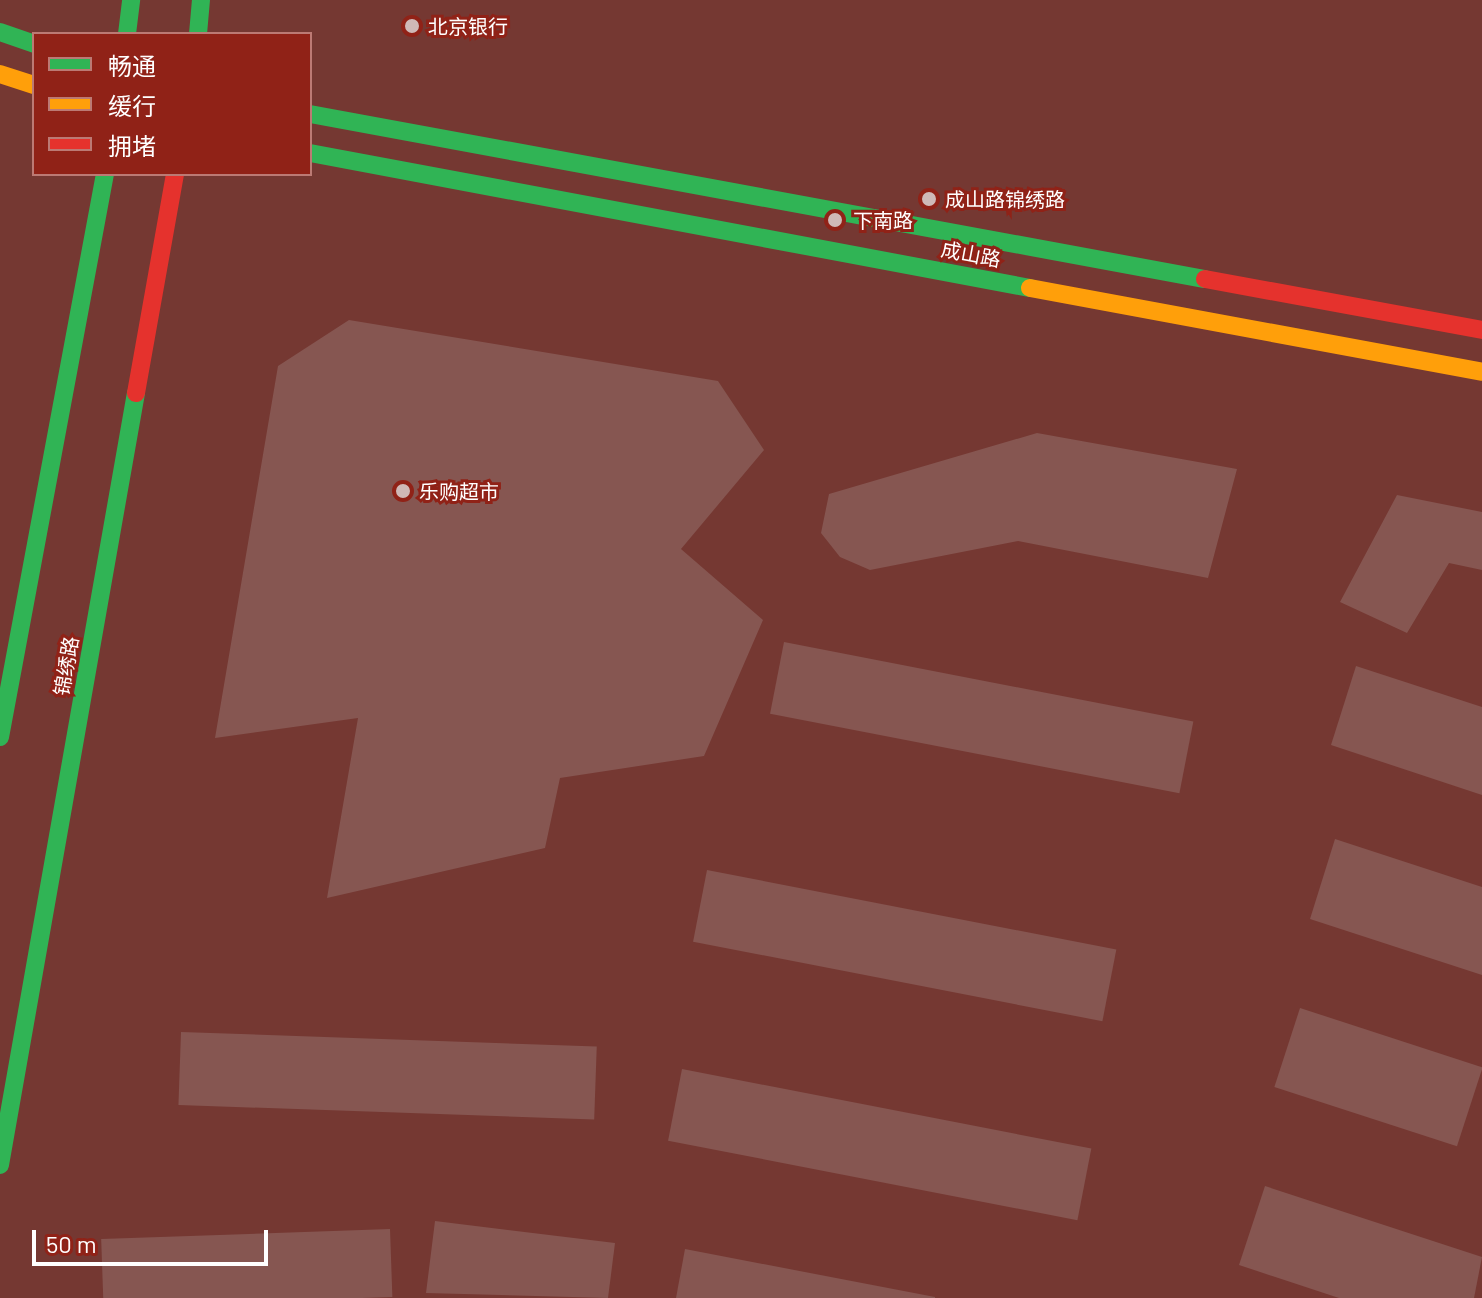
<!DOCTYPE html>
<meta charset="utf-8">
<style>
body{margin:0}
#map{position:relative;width:1482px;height:1298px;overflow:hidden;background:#753832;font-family:Barlow,"Noto Sans SC",sans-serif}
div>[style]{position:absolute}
.building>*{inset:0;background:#865651;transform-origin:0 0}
.fast>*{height:18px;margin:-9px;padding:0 9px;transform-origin:9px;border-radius:9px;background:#30b455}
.slow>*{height:18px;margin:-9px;padding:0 9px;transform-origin:9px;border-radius:9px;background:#ff9f0a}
.jam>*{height:18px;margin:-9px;padding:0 9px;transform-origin:9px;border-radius:9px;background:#e5322d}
.dots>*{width:22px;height:22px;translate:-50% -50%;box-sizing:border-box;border:4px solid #902217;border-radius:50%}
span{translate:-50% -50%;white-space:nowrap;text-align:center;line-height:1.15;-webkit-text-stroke:6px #902217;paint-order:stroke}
.poi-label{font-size:20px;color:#fff}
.left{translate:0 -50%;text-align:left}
.street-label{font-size:20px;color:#fff}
.legend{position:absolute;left:32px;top:32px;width:280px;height:144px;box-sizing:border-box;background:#902217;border:2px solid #bc7a74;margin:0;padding:10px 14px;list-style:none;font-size:24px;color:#fff}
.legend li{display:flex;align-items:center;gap:16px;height:40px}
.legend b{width:40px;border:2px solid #bc7a74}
.scale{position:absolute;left:32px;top:1230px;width:236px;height:36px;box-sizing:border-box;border:4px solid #fff;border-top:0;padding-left:10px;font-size:24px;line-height:28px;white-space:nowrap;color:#fff;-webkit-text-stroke:6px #902217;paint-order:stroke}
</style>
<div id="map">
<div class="building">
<i style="clip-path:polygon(349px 320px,718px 381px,764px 450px,681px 549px,763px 620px,704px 756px,560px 778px,545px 848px,327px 898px,358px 718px,215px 738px,278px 366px)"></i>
<i style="clip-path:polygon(1037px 433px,1237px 469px,1208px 578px,1018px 541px,870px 570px,840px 557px,821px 533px,829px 494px)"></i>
<i style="clip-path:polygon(1397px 495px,1482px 512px,1482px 570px,1449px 563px,1407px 633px,1340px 602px)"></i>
<i style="left:784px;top:642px;width:417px;height:73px;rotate:11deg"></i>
<i style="clip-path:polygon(1356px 666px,1482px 707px,1482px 795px,1331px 745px)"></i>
<i style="clip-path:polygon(1335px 839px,1482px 887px,1482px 975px,1310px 919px)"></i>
<i style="left:707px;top:870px;width:417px;height:73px;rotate:11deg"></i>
<i style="left:1300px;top:1008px;width:192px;height:83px;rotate:18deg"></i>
<i style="left:181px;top:1032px;width:416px;height:73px;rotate:2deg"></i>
<i style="left:682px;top:1069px;width:417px;height:73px;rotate:11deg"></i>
<i style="clip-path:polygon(1265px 1186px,1482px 1257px,1474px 1298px,1339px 1298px,1239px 1265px)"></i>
<i style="clip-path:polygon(435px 1221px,615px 1243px,608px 1298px,426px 1293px)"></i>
<i style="left:390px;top:1229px;width:68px;height:289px;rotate:88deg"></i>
<i style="clip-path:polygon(685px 1249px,935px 1297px,935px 1298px,676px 1298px)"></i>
</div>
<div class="fast">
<i style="left:0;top:32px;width:36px;rotate:19deg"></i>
<i style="left:127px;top:34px;width:34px;rotate:-83deg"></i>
<i style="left:198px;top:34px;width:34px;rotate:-85deg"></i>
<i style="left:310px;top:114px;width:910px;rotate:10.45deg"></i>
<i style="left:310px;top:153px;width:733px;rotate:10.62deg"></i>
<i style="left:0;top:737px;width:573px;rotate:-79.44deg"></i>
<i style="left:0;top:1165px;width:784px;rotate:-80.01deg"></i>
</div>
<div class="slow">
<i style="left:0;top:74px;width:36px;rotate:18deg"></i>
<i style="left:1030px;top:288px;width:460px;rotate:10.5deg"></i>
</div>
<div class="jam">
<i style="left:1205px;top:279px;width:282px;rotate:10.4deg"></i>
<i style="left:136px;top:393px;width:222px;rotate:-79.9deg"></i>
</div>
<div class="dots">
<i style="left:412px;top:26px;background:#cfb9b7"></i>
<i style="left:929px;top:199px;background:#cfb9b7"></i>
<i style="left:835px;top:220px;background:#cfb9b7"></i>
<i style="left:403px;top:491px;background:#cfb9b7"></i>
</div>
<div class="poi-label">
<span class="left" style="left:428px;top:26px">北京银行</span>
<span class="left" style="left:945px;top:199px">成山路锦绣路</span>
<span class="left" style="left:853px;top:220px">下南路</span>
<span class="left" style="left:419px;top:491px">乐购超市</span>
</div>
<div class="street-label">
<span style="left:971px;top:254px;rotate:11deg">成山路</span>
<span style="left:66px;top:666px;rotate:-80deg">锦绣路</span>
</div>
<ul class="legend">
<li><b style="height:10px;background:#30b455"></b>畅通</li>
<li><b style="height:10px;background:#ff9f0a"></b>缓行</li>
<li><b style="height:10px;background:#e5322d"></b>拥堵</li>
</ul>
<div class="scale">50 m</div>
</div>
